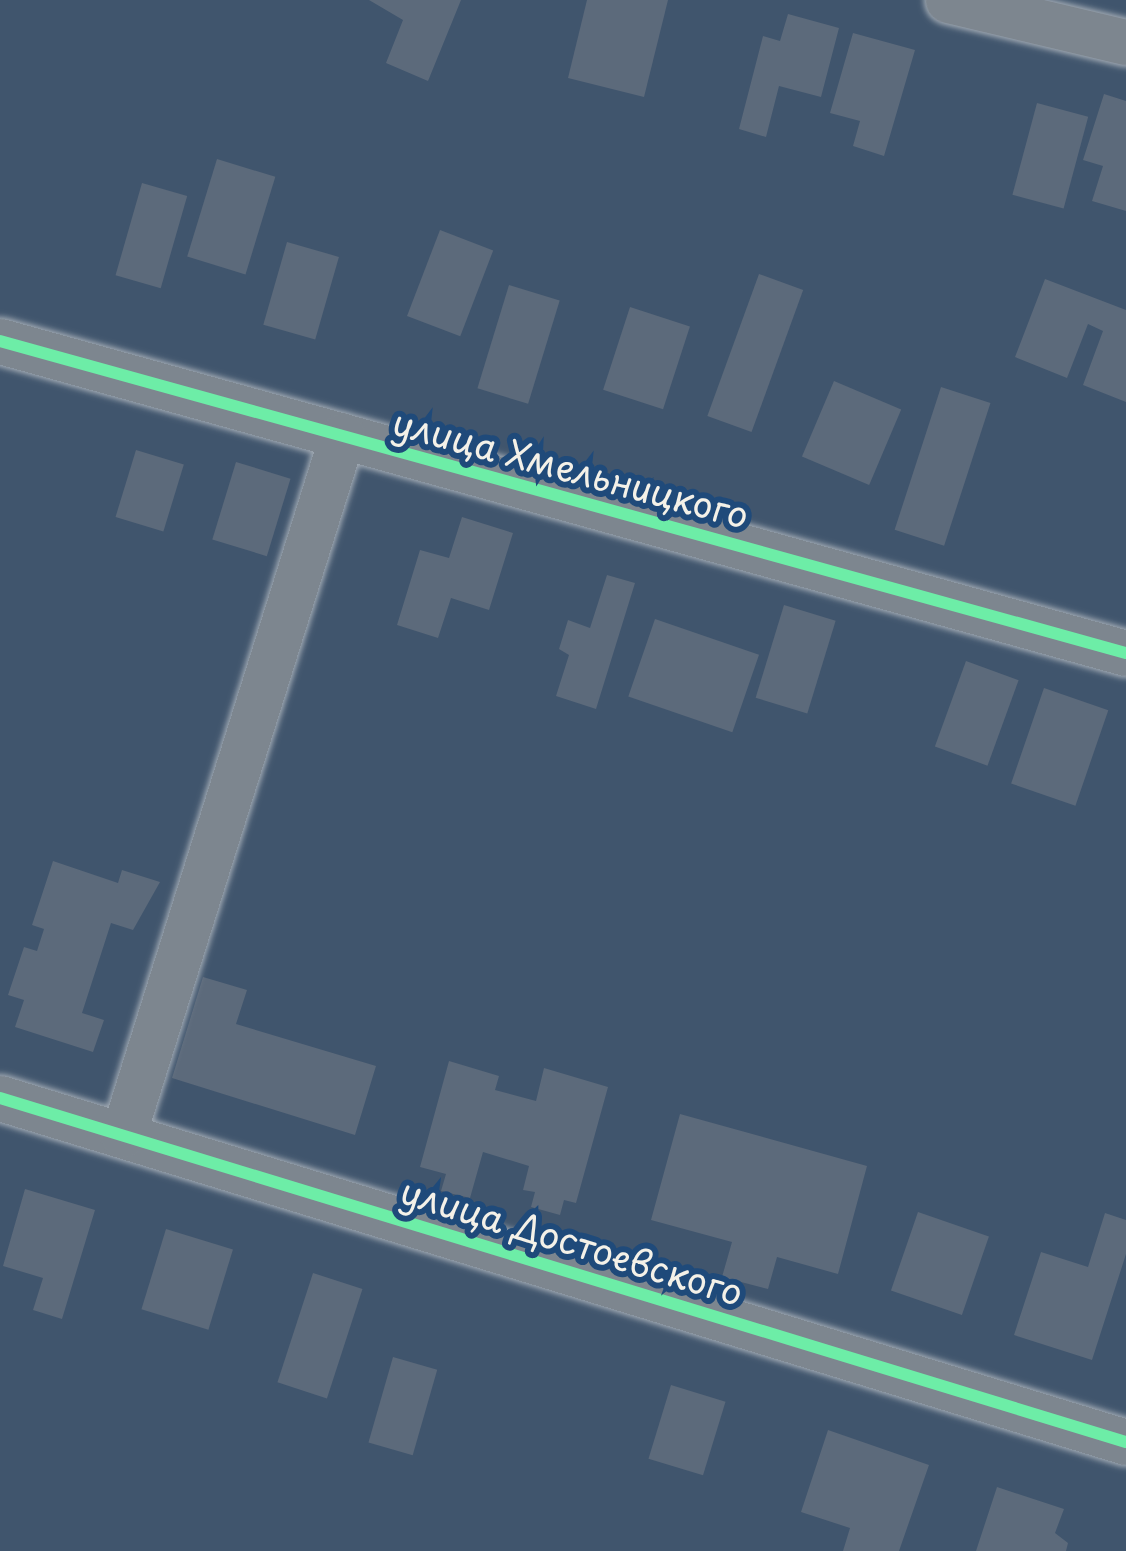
<!DOCTYPE html>
<meta charset="utf-8">
<style>
body{margin:0}
#map{position:relative;width:1126px;height:1551px;overflow:hidden;background:#40556d;font-family:"Playpen Sans",sans-serif}
div>[style]{position:absolute}
.building>*{inset:0;background:#5c6a7b;transform-origin:0 0}
.roads{filter:drop-shadow(0 0 3px #a1aab3) drop-shadow(0 0 3px #a1aab3)}
.street>*{height:45px;margin:-22.5px;padding:0 22.5px;transform-origin:22.5px;border-radius:22.5px;background:#7d868f}
.cycleway>*{height:12px;margin:-6px;padding:0 6px;transform-origin:6px;border-radius:6px;background:#6deda7}
span{translate:-50% -50%;white-space:nowrap;text-align:center;line-height:1.15;-webkit-text-stroke:12px #1f4a7a;paint-order:stroke}
.street-label{font-size:36px;color:#f4f1e8}
</style>
<div id="map">
<div class="building">
<i style="clip-path:polygon(369px 0,461px 0,428px 81px,386px 63px,403px 20px)"></i>
<i style="clip-path:polygon(587px 0,668px 0,644px 97px,568px 78px)"></i>
<i style="clip-path:polygon(788px 14px,839px 28px,821px 97px,779px 86px,766px 137px,739px 129px,763px 36px,780px 41px)"></i>
<i style="clip-path:polygon(853px 33px,915px 50px,884px 156px,853px 146px,860px 121px,830px 113px)"></i>
<i style="clip-path:polygon(1104px 94px,1126px 101px,1126px 211px,1092px 201px,1103px 166px,1083px 160px)"></i>
<i style="left:1037px;top:103px;width:53px;height:95px;rotate:15deg"></i>
<i style="left:217px;top:159px;width:61px;height:102px;rotate:17deg"></i>
<i style="left:142px;top:183px;width:47px;height:96px;rotate:16deg"></i>
<i style="left:440px;top:230px;width:57px;height:92px;rotate:21deg"></i>
<i style="left:287px;top:242px;width:54px;height:86px;rotate:16deg"></i>
<i style="left:759px;top:274px;width:47px;height:151px;rotate:20deg"></i>
<i style="clip-path:polygon(1045px 279px,1126px 310px,1126px 402px,1083px 385px,1103px 331px,1088px 324px,1067px 378px,1015px 357px)"></i>
<i style="left:509px;top:285px;width:53px;height:108px;rotate:17deg"></i>
<i style="left:630px;top:307px;width:63px;height:87px;rotate:18deg"></i>
<i style="left:834px;top:381px;width:73px;height:82px;rotate:23deg"></i>
<i style="left:941px;top:387px;width:52px;height:150px;rotate:18deg"></i>
<i style="left:136px;top:450px;width:50px;height:70px;rotate:17deg"></i>
<i style="left:236px;top:462px;width:57px;height:81px;rotate:17deg"></i>
<i style="clip-path:polygon(462px 517px,513px 533px,489px 610px,451px 598px,438px 638px,397px 625px,420px 550px,449px 558px)"></i>
<i style="clip-path:polygon(607px 575px,635px 583px,596px 709px,556px 696px,569px 655px,559px 649px,568px 620px,590px 628px)"></i>
<i style="left:784px;top:605px;width:54px;height:97px;rotate:17deg"></i>
<i style="left:655px;top:619px;width:110px;height:82px;rotate:19deg"></i>
<i style="left:966px;top:661px;width:56px;height:91px;rotate:20deg"></i>
<i style="left:1044px;top:688px;width:68px;height:101px;rotate:19deg"></i>
<i style="clip-path:polygon(53px 861px,118px 883px,122px 870px,160px 882px,133px 930px,111px 923px,82px 1013px,104px 1020px,93px 1052px,15px 1027px,24px 1000px,8px 995px,24px 947px,37px 951px,44px 929px,32px 925px)"></i>
<i style="clip-path:polygon(203px 977px,247px 990px,236px 1024px,376px 1066px,355px 1135px,172px 1078px)"></i>
<i style="clip-path:polygon(449px 1061px,499px 1076px,495px 1090px,536px 1101px,544px 1068px,608px 1087px,576px 1203px,564px 1200px,560px 1215px,531px 1207px,535px 1192px,523px 1190px,529px 1166px,483px 1152px,470px 1198px,441px 1191px,446px 1174px,420px 1167px)"></i>
<i style="clip-path:polygon(680px 1114px,867px 1166px,838px 1274px,777px 1257px,768px 1289px,722px 1277px,732px 1242px,651px 1220px)"></i>
<i style="clip-path:polygon(25px 1189px,95px 1210px,62px 1319px,33px 1310px,43px 1278px,3px 1266px)"></i>
<i style="left:918px;top:1212px;width:75px;height:83px;rotate:19deg"></i>
<i style="clip-path:polygon(1105px 1213px,1126px 1220px,1126px 1254px,1092px 1360px,1014px 1335px,1041px 1252px,1088px 1267px)"></i>
<i style="left:166px;top:1229px;width:70px;height:84px;rotate:17deg"></i>
<i style="left:313px;top:1273px;width:52px;height:115px;rotate:18deg"></i>
<i style="left:393px;top:1357px;width:46px;height:89px;rotate:16deg"></i>
<i style="left:671px;top:1385px;width:57px;height:77px;rotate:17deg"></i>
<i style="clip-path:polygon(828px 1430px,929px 1465px,899px 1551px,843px 1551px,850px 1528px,801px 1512px)"></i>
<i style="clip-path:polygon(997px 1487px,1064px 1509px,1055px 1533px,1068px 1543px,1066px 1551px,976px 1551px)"></i>
</div>
<div class="roads">
<div class="street">
<i style="left:948px;top:0;width:183px;rotate:13.3deg"></i>
<i style="left:0;top:341px;width:1168px;rotate:15.49deg"></i>
<i style="left:0;top:1098px;width:1177px;rotate:16.99deg"></i>
<i style="left:123px;top:1135px;width:733px;rotate:-72.6deg"></i>
</div>
</div>
<div class="cycleway">
<i style="left:0;top:341px;width:1168px;rotate:15.49deg"></i>
<i style="left:0;top:1098px;width:1177px;rotate:16.99deg"></i>
</div>
<div class="street-label">
<span style="left:571px;top:468px;rotate:15deg">улица Хмельницкого</span>
<span style="left:572px;top:1241px;rotate:17deg">улица Достоевского</span>
</div>
</div>
